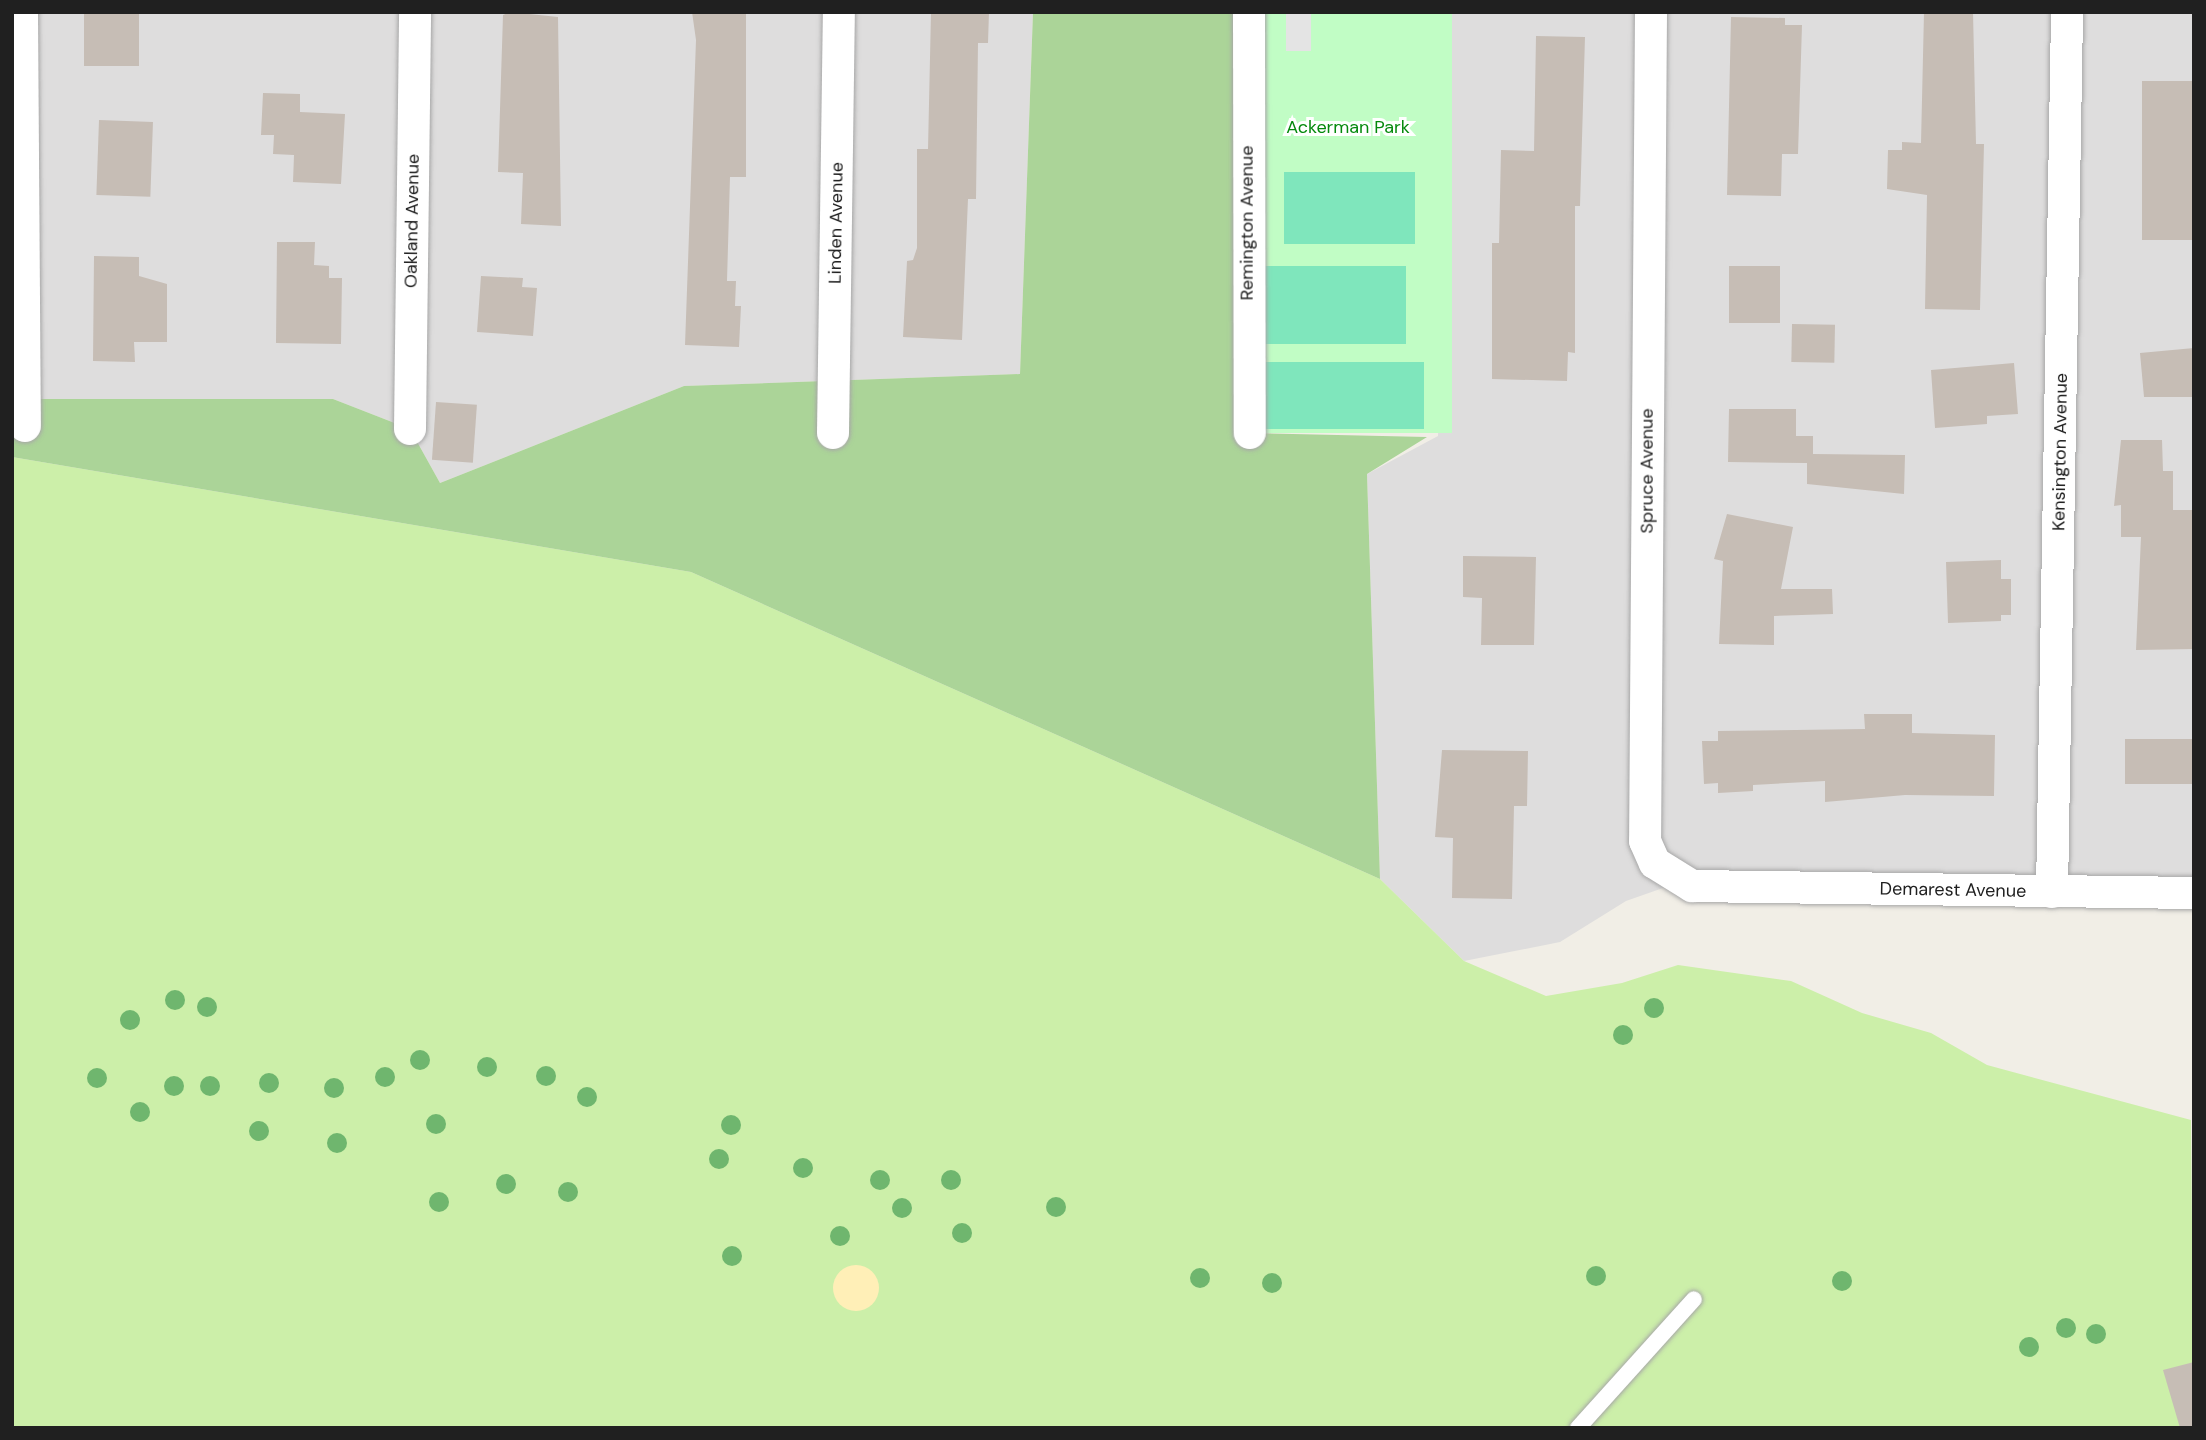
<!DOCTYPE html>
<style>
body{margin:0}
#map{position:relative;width:2206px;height:1440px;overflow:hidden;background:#f1eee6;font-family:"DM Sans",sans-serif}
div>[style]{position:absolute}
.residential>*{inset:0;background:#dedddd}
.grass>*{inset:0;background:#ccefa9}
.forest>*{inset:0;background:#abd498}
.sand>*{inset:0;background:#ffefb7}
.round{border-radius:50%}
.park>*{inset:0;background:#c1fdc5;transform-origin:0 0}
.pitch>*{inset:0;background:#7fe6bc;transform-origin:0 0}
.parking>*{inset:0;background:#e4e4e4;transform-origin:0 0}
.building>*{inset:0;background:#c6bdb5;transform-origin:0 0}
.roads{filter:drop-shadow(0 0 2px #a7a7a7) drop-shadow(0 0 2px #a7a7a7)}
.lane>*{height:16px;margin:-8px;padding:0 8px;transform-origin:8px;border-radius:8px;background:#fff}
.street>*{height:32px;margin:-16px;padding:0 16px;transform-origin:16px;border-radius:16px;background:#fff}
.trees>*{width:20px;height:20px;margin:-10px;border-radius:50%;background:#6fb66e}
span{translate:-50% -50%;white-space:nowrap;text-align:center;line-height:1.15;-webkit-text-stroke:6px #fff;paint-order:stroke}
.park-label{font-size:18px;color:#04890c}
.street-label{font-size:18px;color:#202020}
.frame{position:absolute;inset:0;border:14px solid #202020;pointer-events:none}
</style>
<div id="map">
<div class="residential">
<i style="clip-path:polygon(12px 12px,1033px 12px,1020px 374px,684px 386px,440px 483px,410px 429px,333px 399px,12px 399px)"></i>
<i style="clip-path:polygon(1452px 12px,2194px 12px,2194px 893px,1680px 882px,1626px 901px,1560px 942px,1464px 961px,1380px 879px,1367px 474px,1438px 436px)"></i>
</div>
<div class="grass">
<i style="clip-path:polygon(12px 457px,691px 572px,1380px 879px,1464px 961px,1546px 996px,1622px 983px,1678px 965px,1791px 981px,1862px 1013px,1931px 1033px,1987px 1065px,2191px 1120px,2194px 1428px,12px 1428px)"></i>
</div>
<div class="forest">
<i style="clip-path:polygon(1033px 12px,1249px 12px,1250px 433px,1427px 437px,1367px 474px,1380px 879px,691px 572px,12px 457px,12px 399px,333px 399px,410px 429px,440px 483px,684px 386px,1020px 374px)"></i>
</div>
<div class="sand">
<i class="round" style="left:833px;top:1265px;width:46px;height:46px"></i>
</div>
<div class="park">
<i style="left:1249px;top:12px;width:203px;height:421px"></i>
</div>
<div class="pitch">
<i style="left:1284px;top:172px;width:131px;height:72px"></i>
<i style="left:1256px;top:266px;width:150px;height:78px"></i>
<i style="left:1254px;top:362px;width:170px;height:67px"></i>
</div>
<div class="parking">
<i style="left:1286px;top:12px;width:25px;height:39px"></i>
</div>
<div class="building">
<i style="left:84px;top:12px;width:55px;height:54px"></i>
<i style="clip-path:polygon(510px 12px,558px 17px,561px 226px,521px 224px,523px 173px,498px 172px,503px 15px)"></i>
<i style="clip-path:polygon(692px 12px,746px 12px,746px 177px,730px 177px,727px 281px,736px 281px,735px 306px,741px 306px,739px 347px,685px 345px,696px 40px)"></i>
<i style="clip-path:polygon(931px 12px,989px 12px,988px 43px,978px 43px,976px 199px,968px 199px,962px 340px,903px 337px,907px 261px,913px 260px,917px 248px,917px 149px,928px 149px)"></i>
<i style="clip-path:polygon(1924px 12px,1973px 12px,1976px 144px,1984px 144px,1980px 310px,1925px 309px,1927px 195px,1887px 189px,1888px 150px,1902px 150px,1902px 142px,1921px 143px)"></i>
<i style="clip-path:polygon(1731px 17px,1785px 18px,1785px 25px,1802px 25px,1798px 154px,1782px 154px,1781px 196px,1727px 195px)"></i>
<i style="clip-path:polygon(1536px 36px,1585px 37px,1580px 206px,1575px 206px,1575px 353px,1568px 352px,1567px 381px,1492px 379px,1492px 243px,1499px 243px,1501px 150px,1534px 151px)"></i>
<i style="left:2194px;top:81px;width:159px;height:52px;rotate:90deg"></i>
<i style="clip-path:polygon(263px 93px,300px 94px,300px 112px,345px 114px,341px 184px,293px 182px,294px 155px,273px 154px,274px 135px,261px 135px)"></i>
<i style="left:99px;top:120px;width:54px;height:75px;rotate:2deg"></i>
<i style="clip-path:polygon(277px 242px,315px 242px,314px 265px,329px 266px,329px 278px,342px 278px,341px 344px,276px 343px)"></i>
<i style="clip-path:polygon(94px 256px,139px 257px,139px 276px,167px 284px,167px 342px,134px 342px,135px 362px,93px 361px)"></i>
<i style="left:1729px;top:266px;width:51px;height:57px"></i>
<i style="clip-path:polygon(481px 276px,523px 278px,522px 287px,537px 288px,533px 336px,477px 332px)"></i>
<i style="left:1792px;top:324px;width:43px;height:38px;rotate:1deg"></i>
<i style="clip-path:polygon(2194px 348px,2194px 397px,2144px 397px,2140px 353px)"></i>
<i style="clip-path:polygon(2014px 363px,2018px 414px,1987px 416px,1987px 424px,1935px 428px,1931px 370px)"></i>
<i style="left:436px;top:402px;width:41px;height:58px;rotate:4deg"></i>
<i style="clip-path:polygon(1729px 409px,1796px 409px,1796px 436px,1813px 436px,1813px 454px,1905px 455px,1904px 494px,1807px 484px,1807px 463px,1728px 462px)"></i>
<i style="clip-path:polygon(2121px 440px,2162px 440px,2163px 471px,2173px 471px,2173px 510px,2194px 510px,2194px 649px,2136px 650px,2141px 537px,2121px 537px,2121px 505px,2114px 506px)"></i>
<i style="clip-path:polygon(1727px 514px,1793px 527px,1781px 589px,1832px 589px,1833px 614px,1774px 616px,1774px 645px,1719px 644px,1723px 561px,1714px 559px)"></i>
<i style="clip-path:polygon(1463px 556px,1536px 557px,1534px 645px,1481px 645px,1482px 598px,1463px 597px)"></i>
<i style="clip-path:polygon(2001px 560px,2001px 579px,2011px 579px,2011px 615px,2001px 615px,2001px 621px,1948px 623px,1946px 562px)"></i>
<i style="clip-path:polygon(1864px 714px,1912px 714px,1912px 733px,1995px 735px,1994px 796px,1905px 795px,1825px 802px,1825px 781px,1753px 785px,1753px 791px,1718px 793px,1718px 783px,1704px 784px,1702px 741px,1718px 741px,1718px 731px,1865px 729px)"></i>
<i style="left:2125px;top:739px;width:69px;height:45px"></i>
<i style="clip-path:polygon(1442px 750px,1528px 751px,1527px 806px,1514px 806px,1512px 899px,1452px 898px,1453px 838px,1435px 837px)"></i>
<i style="clip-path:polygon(2194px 1362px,2194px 1428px,2180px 1428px,2163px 1370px)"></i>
</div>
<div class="roads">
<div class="lane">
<i style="left:1578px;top:1428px;width:173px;rotate:-48deg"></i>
</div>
<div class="street">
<i style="left:22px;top:12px;width:414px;rotate:89.6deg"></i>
<i style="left:1249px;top:12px;width:421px;rotate:89.9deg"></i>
<i style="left:1651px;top:12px;width:829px;rotate:90.41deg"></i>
<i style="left:1645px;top:841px;width:24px;rotate:66deg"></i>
<i style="left:1655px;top:863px;width:44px;rotate:31.9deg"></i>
<i style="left:1692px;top:886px;width:502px;rotate:0.8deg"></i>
<i style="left:410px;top:429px;width:417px;rotate:-89.3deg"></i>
<i style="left:833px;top:433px;width:421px;rotate:-89.2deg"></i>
<i style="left:2052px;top:892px;width:880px;rotate:-89.02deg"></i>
</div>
</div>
<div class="trees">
<i style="left:175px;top:1000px"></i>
<i style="left:207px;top:1007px"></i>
<i style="left:1654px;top:1008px"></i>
<i style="left:130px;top:1020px"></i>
<i style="left:1623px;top:1035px"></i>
<i style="left:420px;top:1060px"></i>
<i style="left:487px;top:1067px"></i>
<i style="left:546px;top:1076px"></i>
<i style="left:385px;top:1077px"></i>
<i style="left:97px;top:1078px"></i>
<i style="left:269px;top:1083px"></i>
<i style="left:174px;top:1086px"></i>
<i style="left:210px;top:1086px"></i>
<i style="left:334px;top:1088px"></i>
<i style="left:587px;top:1097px"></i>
<i style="left:140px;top:1112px"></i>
<i style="left:436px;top:1124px"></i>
<i style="left:731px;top:1125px"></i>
<i style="left:259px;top:1131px"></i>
<i style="left:337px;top:1143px"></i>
<i style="left:719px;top:1159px"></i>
<i style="left:803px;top:1168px"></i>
<i style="left:880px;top:1180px"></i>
<i style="left:951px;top:1180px"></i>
<i style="left:506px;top:1184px"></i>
<i style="left:568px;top:1192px"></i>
<i style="left:439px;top:1202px"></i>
<i style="left:1056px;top:1207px"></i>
<i style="left:902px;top:1208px"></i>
<i style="left:962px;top:1233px"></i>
<i style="left:840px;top:1236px"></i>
<i style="left:732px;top:1256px"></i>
<i style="left:1596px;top:1276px"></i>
<i style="left:1200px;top:1278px"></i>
<i style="left:1842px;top:1281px"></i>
<i style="left:1272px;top:1283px"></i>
<i style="left:2066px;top:1328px"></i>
<i style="left:2096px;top:1334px"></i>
<i style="left:2029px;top:1347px"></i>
</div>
<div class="park-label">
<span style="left:1348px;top:127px">Ackerman Park</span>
</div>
<div class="street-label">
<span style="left:412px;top:221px;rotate:-89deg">Oakland Avenue</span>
<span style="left:836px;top:223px;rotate:-89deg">Linden Avenue</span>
<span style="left:1247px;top:223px;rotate:-90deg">Remington Avenue</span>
<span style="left:2060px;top:452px;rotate:-89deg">Kensington Avenue</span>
<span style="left:1647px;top:471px;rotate:-90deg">Spruce Avenue</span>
<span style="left:1953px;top:890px;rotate:1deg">Demarest Avenue</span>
</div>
<div class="frame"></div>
</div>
